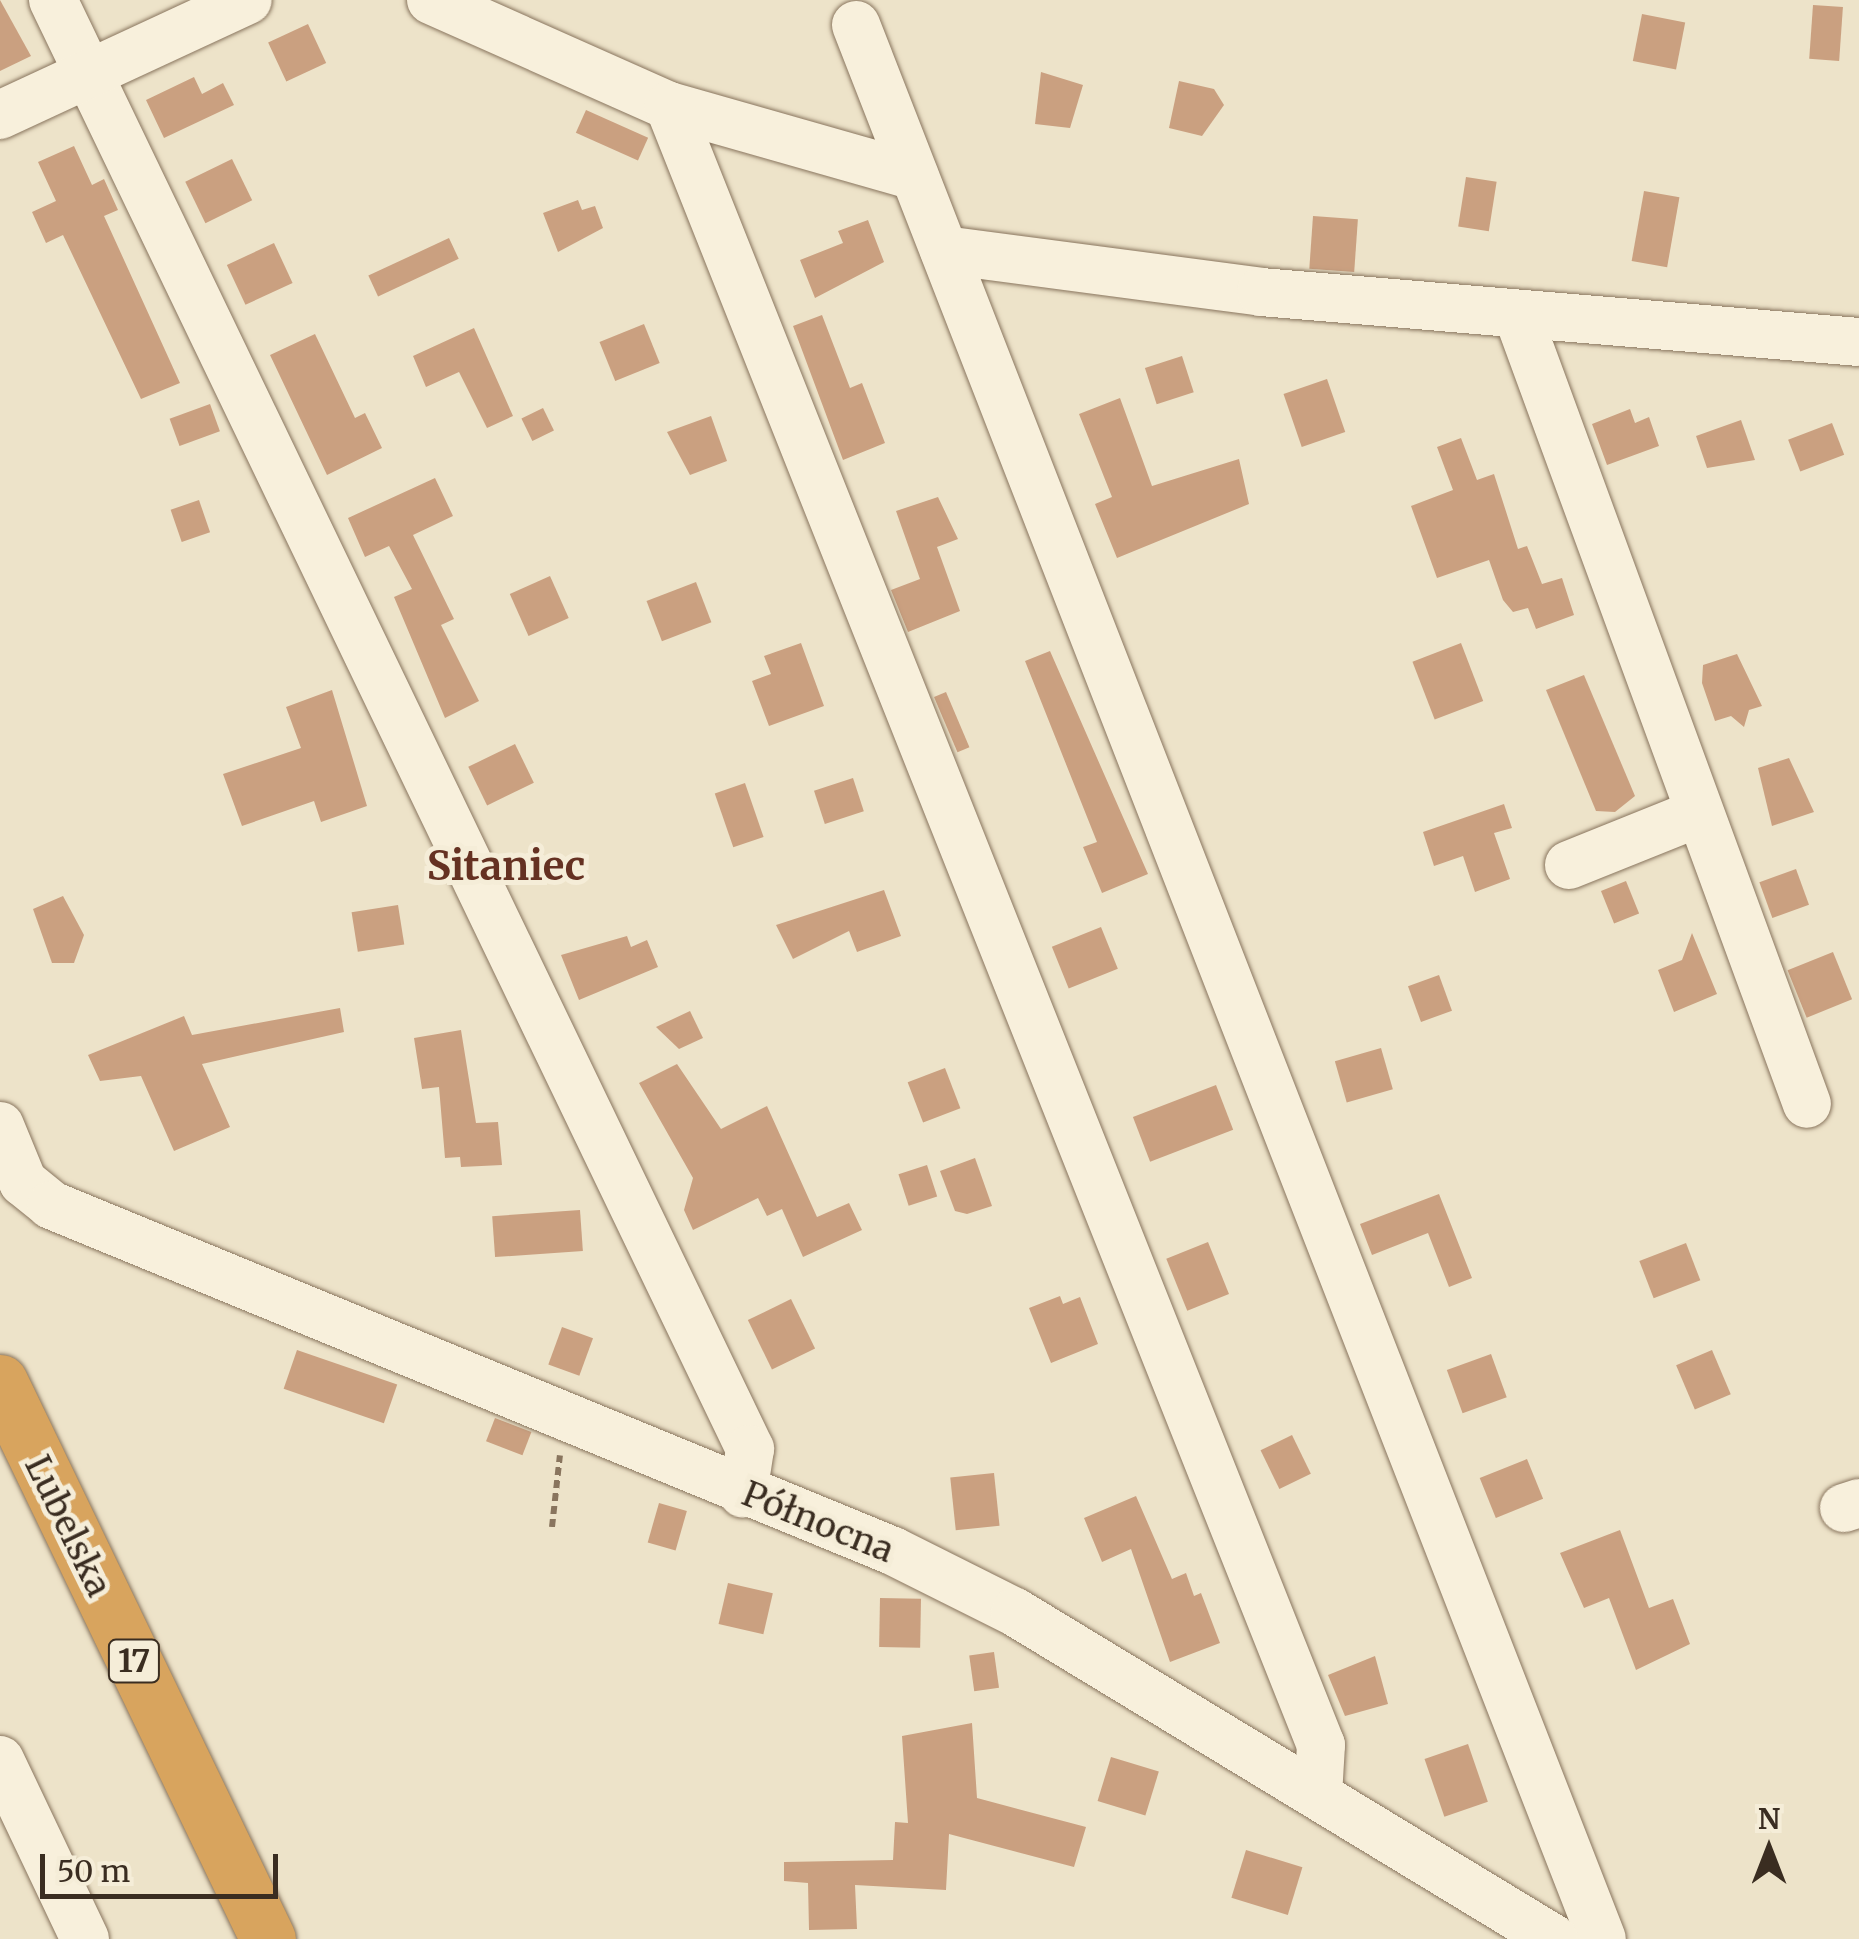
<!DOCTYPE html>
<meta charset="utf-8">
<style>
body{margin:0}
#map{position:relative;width:1859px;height:1939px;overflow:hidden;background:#ede3c9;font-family:Merriweather,serif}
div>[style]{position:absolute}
.building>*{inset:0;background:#caa080;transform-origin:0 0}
.path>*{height:6px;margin-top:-3px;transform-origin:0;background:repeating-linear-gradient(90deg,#89755e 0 8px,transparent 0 13px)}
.roads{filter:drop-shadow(0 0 2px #89755e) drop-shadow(0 0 2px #89755e)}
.minor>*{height:48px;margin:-24px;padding:0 24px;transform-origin:24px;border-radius:24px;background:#f8f0dc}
.highway>*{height:55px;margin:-27.5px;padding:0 27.5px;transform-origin:27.5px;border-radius:27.5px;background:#d8a45e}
span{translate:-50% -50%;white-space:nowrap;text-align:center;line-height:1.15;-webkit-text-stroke:10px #f5edd8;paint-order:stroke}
.shield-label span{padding:2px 8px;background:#f5edd8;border:2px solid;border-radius:8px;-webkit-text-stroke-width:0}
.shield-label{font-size:32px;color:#3a2d21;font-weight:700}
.street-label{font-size:35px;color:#3a2d21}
.quarter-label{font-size:40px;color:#653122;font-weight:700}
.north{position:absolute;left:1719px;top:1799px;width:100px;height:100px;-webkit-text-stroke:8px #f5edd8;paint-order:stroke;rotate:0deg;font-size:28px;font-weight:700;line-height:40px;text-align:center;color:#3a2d21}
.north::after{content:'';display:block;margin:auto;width:35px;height:45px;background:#3a2d21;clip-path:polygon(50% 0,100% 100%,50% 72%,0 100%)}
.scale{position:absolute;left:40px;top:1854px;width:238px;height:45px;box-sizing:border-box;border:5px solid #3a2d21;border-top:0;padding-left:12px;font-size:30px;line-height:35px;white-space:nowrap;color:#3a2d21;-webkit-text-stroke:8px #f5edd8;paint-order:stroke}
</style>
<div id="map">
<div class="building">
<i style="clip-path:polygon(0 0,31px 56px,0 71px)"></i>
<i style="left:1813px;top:5px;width:30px;height:54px;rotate:4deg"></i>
<i style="left:1642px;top:14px;width:44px;height:48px;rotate:11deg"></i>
<i style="left:308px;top:24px;width:43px;height:44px;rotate:65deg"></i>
<i style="clip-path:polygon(1041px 72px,1083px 85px,1070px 128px,1035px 124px)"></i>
<i style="clip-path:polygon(194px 77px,202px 94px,223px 83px,234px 105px,164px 138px,146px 100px)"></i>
<i style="clip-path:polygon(1179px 81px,1214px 89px,1224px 105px,1202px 136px,1169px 128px)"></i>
<i style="left:586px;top:110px;width:68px;height:25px;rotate:24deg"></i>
<i style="clip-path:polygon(74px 146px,92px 185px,104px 179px,118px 210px,104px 216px,180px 383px,141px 399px,63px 235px,46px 243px,32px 212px,56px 201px,38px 162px)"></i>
<i style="left:232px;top:159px;width:46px;height:52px;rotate:64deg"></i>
<i style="left:1466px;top:177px;width:31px;height:50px;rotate:9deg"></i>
<i style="left:1644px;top:191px;width:36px;height:71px;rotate:10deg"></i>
<i style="clip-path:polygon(578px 200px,582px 210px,595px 206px,603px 228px,558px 252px,543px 213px)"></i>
<i style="left:1313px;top:216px;width:45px;height:53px;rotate:4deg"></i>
<i style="clip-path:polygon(868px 220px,884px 262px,815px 298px,800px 260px,843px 243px,838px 231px)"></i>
<i style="left:449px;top:238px;width:23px;height:89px;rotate:65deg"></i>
<i style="left:274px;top:243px;width:44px;height:52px;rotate:65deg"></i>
<i style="clip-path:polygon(822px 315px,850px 388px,862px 383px,885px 443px,843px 460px,793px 326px)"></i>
<i style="left:644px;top:324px;width:42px;height:48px;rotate:68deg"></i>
<i style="clip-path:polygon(474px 328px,513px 416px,487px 428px,459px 372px,426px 387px,413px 356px)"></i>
<i style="clip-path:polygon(315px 334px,355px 418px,365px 413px,382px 448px,327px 475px,270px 355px)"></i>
<i style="left:1182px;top:356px;width:38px;height:39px;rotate:72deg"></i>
<i style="left:1327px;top:379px;width:56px;height:46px;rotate:71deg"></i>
<i style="clip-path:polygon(1120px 398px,1152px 486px,1239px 459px,1249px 504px,1117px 558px,1095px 504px,1112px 497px,1079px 414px)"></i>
<i style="left:210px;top:404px;width:29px;height:43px;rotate:70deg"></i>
<i style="left:543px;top:408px;width:25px;height:24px;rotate:64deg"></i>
<i style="clip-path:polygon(1630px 409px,1635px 423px,1649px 417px,1659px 446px,1607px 465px,1592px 424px)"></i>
<i style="clip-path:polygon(711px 416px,727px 461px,690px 475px,667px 432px)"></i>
<i style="clip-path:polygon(1741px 420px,1755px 460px,1707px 468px,1696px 436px)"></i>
<i style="left:1832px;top:423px;width:34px;height:47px;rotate:69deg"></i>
<i style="clip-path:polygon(1461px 438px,1477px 480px,1494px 474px,1518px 549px,1527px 546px,1542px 584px,1562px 578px,1574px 615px,1536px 629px,1528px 608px,1513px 612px,1503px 600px,1489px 560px,1437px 578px,1411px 506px,1453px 490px,1437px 447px)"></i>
<i style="clip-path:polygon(435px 478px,453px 516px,413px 535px,454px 619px,441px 625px,479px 701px,445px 718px,394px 597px,412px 589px,389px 546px,365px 557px,348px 518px)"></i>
<i style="clip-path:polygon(938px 497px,958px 539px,937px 547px,960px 611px,908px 632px,891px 590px,920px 579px,896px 511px)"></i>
<i style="left:199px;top:500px;width:34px;height:30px;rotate:71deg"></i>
<i style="left:550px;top:576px;width:46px;height:44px;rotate:66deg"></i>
<i style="left:696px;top:582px;width:43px;height:53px;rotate:69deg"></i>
<i style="clip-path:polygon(801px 643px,824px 706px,769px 726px,752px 681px,771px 674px,764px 656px)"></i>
<i style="left:1461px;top:643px;width:62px;height:52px;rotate:69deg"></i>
<i style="clip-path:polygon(1050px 651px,1148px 874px,1102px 893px,1083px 847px,1097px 842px,1025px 661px)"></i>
<i style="clip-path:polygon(1737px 654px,1762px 706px,1749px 710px,1744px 727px,1731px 716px,1715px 721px,1702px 683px,1703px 665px)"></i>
<i style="clip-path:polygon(1584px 675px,1635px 796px,1615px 812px,1596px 811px,1546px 690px)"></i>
<i style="clip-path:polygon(332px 690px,367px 806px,321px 822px,314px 801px,242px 826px,223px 774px,301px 748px,286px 707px)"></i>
<i style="left:946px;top:692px;width:60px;height:13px;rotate:67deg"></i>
<i style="left:515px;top:744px;width:43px;height:52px;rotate:64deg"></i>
<i style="clip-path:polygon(1789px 758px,1814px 812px,1772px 826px,1758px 768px)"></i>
<i style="left:853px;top:778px;width:35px;height:41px;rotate:72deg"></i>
<i style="left:745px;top:783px;width:57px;height:32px;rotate:71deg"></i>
<i style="clip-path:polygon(1504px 804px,1512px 828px,1494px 833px,1510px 879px,1475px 892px,1463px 856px,1434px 866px,1423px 832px)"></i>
<i style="left:1796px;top:869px;width:38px;height:39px;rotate:70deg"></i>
<i style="left:1626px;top:881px;width:35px;height:27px;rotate:68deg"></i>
<i style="clip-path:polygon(884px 890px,901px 936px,857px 952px,849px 931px,793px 959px,776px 925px)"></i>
<i style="clip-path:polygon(63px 896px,84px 935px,74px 963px,52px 963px,33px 909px)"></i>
<i style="left:398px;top:905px;width:40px;height:47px;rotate:81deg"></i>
<i style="left:1101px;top:927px;width:45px;height:53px;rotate:68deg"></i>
<i style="clip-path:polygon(1692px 933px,1717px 994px,1674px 1012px,1658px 970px,1682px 960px)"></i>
<i style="clip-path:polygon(627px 936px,631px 947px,647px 940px,658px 967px,579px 1000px,561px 955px)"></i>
<i style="left:1833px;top:952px;width:51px;height:49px;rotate:68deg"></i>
<i style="left:1439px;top:975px;width:38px;height:33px;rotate:70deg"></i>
<i style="clip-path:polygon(340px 1008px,344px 1032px,202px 1064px,230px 1127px,174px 1151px,141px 1076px,100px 1081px,88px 1055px,184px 1016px,192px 1035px)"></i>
<i style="clip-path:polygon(690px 1011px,703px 1038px,679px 1049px,656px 1027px)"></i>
<i style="clip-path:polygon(461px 1030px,476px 1123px,498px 1122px,502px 1165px,461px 1167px,460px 1157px,445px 1158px,439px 1087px,422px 1089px,414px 1038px)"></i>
<i style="left:1381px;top:1048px;width:43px;height:48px;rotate:74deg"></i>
<i style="clip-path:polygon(677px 1064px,721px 1129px,767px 1106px,817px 1217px,849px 1203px,862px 1230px,803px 1257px,782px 1209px,767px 1216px,758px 1198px,693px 1230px,684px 1210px,693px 1178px,639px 1083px)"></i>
<i style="left:945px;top:1068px;width:43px;height:40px;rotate:69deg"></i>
<i style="left:1216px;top:1085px;width:48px;height:89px;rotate:69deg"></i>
<i style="clip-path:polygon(975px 1158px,992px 1206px,967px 1214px,955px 1211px,940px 1171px)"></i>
<i style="left:927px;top:1165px;width:33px;height:30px;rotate:72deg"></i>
<i style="clip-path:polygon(1439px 1194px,1472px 1278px,1449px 1287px,1428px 1233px,1372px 1255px,1360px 1224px)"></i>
<i style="left:580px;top:1210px;width:41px;height:88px;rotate:86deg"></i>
<i style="left:1208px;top:1242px;width:56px;height:45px;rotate:68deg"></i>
<i style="left:1686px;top:1243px;width:40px;height:50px;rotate:69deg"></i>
<i style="clip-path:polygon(1060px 1296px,1063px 1304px,1080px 1297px,1098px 1344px,1051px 1363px,1029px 1308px)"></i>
<i style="left:791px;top:1299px;width:55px;height:48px;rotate:64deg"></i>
<i style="left:562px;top:1327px;width:33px;height:40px;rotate:20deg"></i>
<i style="left:297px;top:1350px;width:106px;height:41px;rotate:19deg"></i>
<i style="left:1712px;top:1350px;width:48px;height:39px;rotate:67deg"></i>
<i style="left:1491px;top:1354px;width:46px;height:47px;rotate:70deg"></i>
<i style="left:495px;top:1418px;width:39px;height:25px;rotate:21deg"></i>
<i style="left:1292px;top:1435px;width:43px;height:35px;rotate:64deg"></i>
<i style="left:1527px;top:1459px;width:43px;height:51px;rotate:68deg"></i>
<i style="left:994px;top:1473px;width:53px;height:44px;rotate:84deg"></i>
<i style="clip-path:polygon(1136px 1496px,1172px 1579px,1186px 1573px,1194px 1596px,1201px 1593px,1220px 1643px,1170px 1662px,1131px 1549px,1102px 1562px,1084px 1518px)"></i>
<i style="left:659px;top:1503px;width:29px;height:41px;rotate:16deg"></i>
<i style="clip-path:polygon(1620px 1530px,1649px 1608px,1673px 1599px,1690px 1644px,1636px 1670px,1609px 1598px,1584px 1608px,1560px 1553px)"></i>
<i style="left:728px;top:1583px;width:46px;height:42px;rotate:13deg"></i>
<i style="left:880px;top:1598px;width:41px;height:49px;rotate:1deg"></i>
<i style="left:994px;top:1652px;width:36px;height:25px;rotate:82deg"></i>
<i style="clip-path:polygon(1375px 1656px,1388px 1704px,1345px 1716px,1328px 1675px)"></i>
<i style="clip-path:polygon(972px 1723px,977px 1798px,1086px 1827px,1074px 1867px,949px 1834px,946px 1890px,855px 1885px,857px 1929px,809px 1930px,808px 1883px,784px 1881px,784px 1862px,893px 1860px,895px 1822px,908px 1823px,902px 1736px)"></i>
<i style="left:1468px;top:1744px;width:61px;height:46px;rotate:71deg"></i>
<i style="left:1111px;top:1757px;width:50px;height:46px;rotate:17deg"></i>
<i style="left:1246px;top:1850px;width:59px;height:50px;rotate:17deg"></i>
</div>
<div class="path">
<i style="left:552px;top:1527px;width:72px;rotate:-83.7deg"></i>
</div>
<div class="roads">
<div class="minor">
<i style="left:53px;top:0;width:1608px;rotate:64.31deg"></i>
<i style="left:750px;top:1449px;width:45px;rotate:99deg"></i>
<i style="left:431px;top:0;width:261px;rotate:24deg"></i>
<i style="left:669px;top:106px;width:255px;rotate:15.9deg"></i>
<i style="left:856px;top:25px;width:2054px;rotate:68.71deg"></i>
<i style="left:669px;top:106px;width:1764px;rotate:68.31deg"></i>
<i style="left:1321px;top:1745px;width:50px;rotate:93.4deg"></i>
<i style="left:0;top:115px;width:273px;rotate:-24.9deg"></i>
<i style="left:944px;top:250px;width:320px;rotate:7.5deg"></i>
<i style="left:1261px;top:292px;width:600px;rotate:4.78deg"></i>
<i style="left:1518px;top:316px;width:839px;rotate:69.86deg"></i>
<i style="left:1569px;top:865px;width:137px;rotate:-21.9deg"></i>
<i style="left:0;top:1126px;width:61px;rotate:67.7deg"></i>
<i style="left:23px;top:1182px;width:36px;rotate:39deg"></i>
<i style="left:51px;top:1205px;width:910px;rotate:22.34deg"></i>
<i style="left:893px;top:1551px;width:136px;rotate:26.6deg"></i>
<i style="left:1015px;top:1612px;width:630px;rotate:31.24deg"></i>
<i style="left:1844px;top:1508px;width:16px;rotate:-18deg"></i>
<i style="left:0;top:1760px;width:198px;rotate:64.6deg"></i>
</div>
<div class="highway">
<i style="left:0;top:1382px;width:618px;rotate:64.31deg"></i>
</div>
</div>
<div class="shield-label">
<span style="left:134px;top:1661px">17</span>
</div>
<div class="street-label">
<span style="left:818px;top:1522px;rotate:22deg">Północna</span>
<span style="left:68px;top:1526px;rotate:64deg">Lubelska</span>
</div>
<div class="quarter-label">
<span style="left:506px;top:866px">Sitaniec</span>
</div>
<div class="north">N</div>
<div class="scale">50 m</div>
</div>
